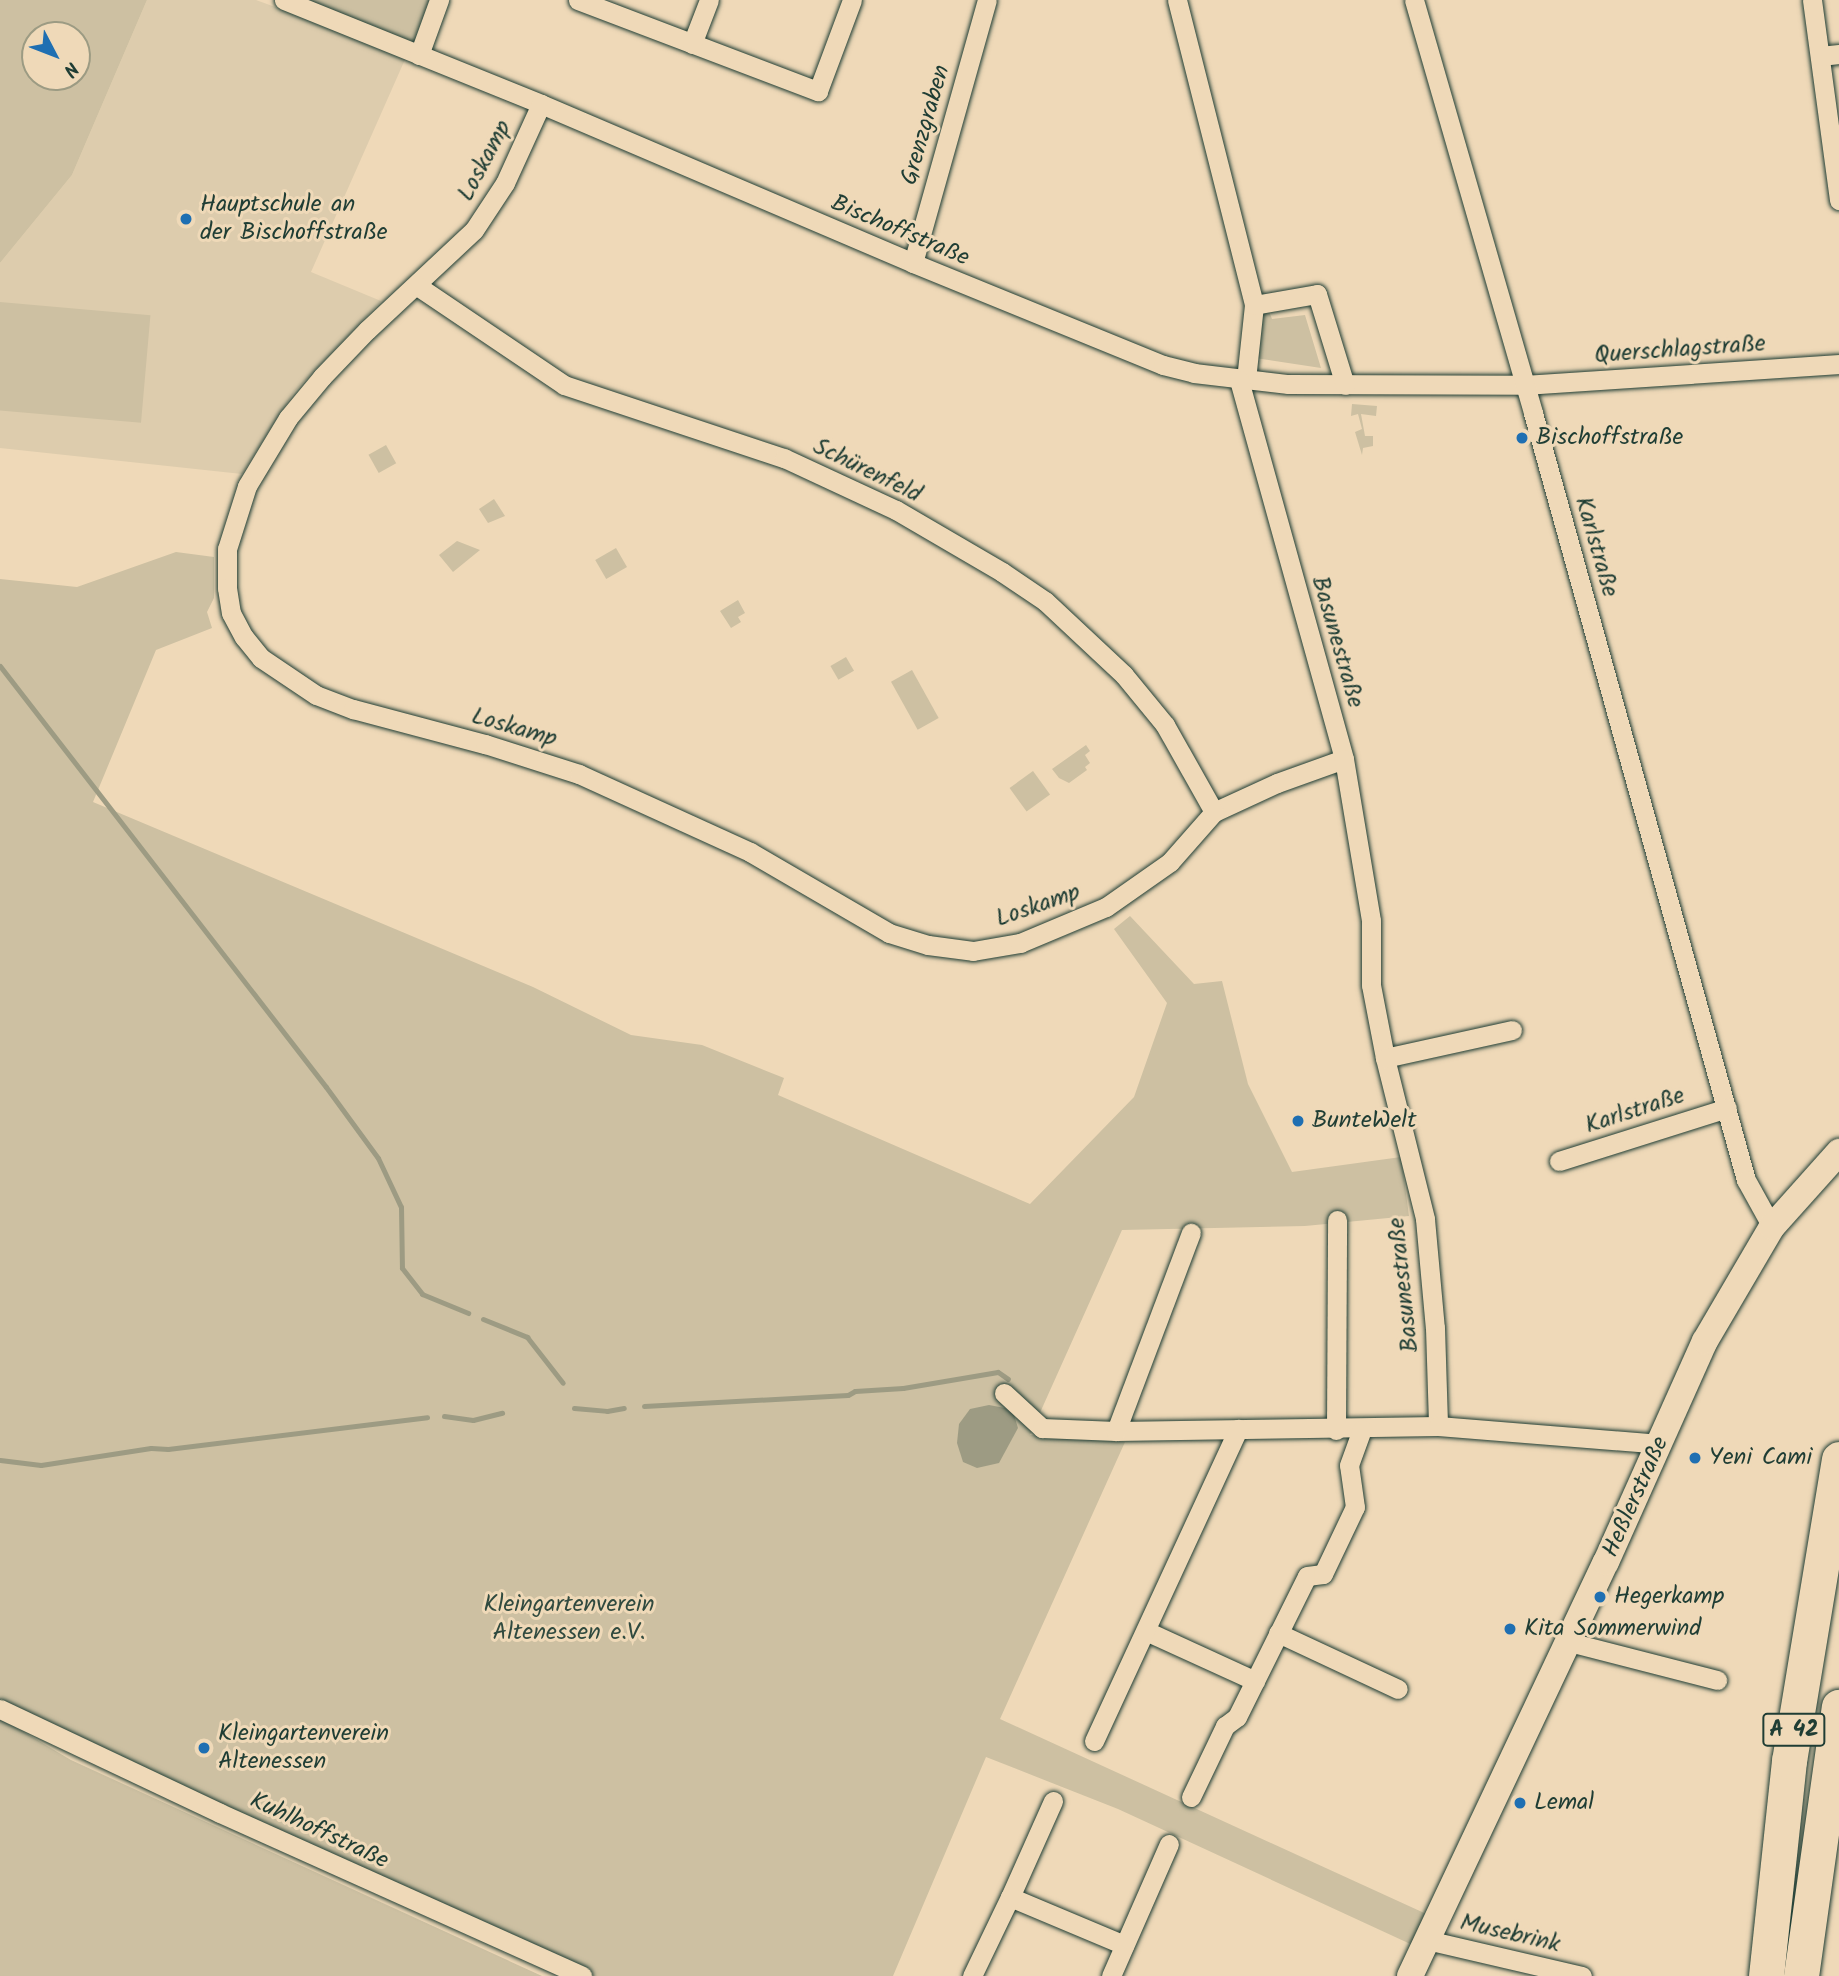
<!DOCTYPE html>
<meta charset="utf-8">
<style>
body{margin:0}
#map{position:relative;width:1839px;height:1976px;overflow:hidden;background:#efd9b8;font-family:Kalam,sans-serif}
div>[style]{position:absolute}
.built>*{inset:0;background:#ddccad}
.green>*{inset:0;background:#cdc0a2;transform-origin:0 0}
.water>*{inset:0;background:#9d9b83}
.stream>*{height:5px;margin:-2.5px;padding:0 2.5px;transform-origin:2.5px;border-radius:2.5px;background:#9d9b83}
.roads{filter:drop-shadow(0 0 2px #1f3d34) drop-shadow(0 0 2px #1f3d34)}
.street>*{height:19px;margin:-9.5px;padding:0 9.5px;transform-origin:9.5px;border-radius:9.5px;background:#efd9b8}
.secondary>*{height:26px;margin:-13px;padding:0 13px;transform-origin:13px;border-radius:13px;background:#efd9b8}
.highway>*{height:35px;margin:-17.5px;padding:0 17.5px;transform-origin:17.5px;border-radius:17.5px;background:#efd9b8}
.dots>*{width:19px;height:19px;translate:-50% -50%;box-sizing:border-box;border:4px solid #efd9b8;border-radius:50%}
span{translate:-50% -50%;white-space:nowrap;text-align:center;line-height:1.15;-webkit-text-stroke:6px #efd9b8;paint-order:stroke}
.shield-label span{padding:2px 5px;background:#efd9b8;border:2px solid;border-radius:5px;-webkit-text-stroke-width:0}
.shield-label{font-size:23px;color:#1f3d34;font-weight:700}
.street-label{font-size:24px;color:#1f3d34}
.poi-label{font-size:24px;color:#1f3d34}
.left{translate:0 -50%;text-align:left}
.park-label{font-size:24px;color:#304a3f}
.north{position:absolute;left:21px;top:21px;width:70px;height:70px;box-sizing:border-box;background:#efd9b8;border:2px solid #9c9b83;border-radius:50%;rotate:132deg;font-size:19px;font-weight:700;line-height:28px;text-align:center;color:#1f3d34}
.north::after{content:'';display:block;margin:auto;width:24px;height:32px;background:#1f6fb2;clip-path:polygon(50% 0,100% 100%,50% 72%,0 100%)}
</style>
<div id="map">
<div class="built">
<i style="clip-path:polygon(147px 0,256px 0,407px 55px,311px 272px,381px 301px,294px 392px,242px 474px,0 448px,0 263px,72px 175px)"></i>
</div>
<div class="green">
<i style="clip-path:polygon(evenodd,0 0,147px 0,72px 175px,0 263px,0 0,77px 35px,77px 77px,35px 77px,35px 35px,77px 35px)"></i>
<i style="clip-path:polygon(295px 0,435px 0,417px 49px)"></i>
<i style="left:0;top:302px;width:151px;height:108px;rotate:5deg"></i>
<i style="clip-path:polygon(1259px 309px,1268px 309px,1272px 319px,1305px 315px,1321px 368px,1255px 358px)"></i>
<i style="clip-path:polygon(1352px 404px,1377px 406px,1376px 416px,1361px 414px,1365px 436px,1373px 436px,1373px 446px,1363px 448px,1362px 455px,1355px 432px,1362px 429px,1358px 414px,1351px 416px)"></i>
<i style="left:386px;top:445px;width:21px;height:20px;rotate:61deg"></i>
<i style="clip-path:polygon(494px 499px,505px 516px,488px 523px,479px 509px)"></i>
<i style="clip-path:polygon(457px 541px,480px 550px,453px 572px,439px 555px)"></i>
<i style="left:616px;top:548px;width:22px;height:24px;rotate:60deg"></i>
<i style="clip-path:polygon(176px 552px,214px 557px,214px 598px,207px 612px,212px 628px,156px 650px,93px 802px,533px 987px,631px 1035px,702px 1045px,784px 1078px,778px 1095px,1030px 1204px,1134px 1097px,1167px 1003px,1114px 929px,1130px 916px,1194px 984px,1222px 981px,1248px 1084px,1292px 1172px,1401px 1157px,1409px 1216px,1305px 1226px,1122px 1230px,1030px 1435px,1125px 1442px,1000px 1719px,1433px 1917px,1419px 1948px,1118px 1809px,986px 1757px,893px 1976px,594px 1976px,505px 1940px,0 1706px,0 579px,77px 587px)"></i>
<i style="clip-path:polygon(738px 600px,745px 613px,738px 617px,741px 622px,731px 628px,720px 611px)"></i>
<i style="left:846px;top:657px;width:16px;height:18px;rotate:60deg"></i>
<i style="left:912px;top:670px;width:55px;height:24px;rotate:61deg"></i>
<i style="clip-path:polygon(1086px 745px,1090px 751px,1085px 755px,1090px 763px,1085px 767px,1087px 770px,1069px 783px,1059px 778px,1052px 769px)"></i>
<i style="left:1033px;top:771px;width:29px;height:29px;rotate:54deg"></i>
<i style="clip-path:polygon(0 1718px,71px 1760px,542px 1976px,0 1976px)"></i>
</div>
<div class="water">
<i style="clip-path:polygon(989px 1405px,1005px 1408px,1014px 1415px,1018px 1428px,999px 1463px,977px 1468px,963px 1462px,957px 1443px,959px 1424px,970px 1409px)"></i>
</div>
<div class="stream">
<i style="left:0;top:666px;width:532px;rotate:52.25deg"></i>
<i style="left:326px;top:1087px;width:88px;rotate:53.8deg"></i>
<i style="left:378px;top:1158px;width:54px;rotate:64.9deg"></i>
<i style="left:401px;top:1207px;width:61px;rotate:89.1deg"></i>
<i style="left:402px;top:1268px;width:33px;rotate:52deg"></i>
<i style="left:422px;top:1294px;width:50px;rotate:22.4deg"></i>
<i style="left:483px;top:1319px;width:48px;rotate:22.2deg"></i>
<i style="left:527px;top:1337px;width:58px;rotate:52deg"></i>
<i style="left:644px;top:1406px;width:204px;rotate:-3.1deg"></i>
<i style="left:848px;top:1395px;width:8px;rotate:-30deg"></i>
<i style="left:855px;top:1391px;width:48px;rotate:-3.6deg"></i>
<i style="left:903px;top:1388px;width:96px;rotate:-9.6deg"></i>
<i style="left:998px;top:1372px;width:12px;rotate:35deg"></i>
<i style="left:574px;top:1408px;width:33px;rotate:5deg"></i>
<i style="left:607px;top:1411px;width:17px;rotate:-10deg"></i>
<i style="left:444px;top:1416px;width:29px;rotate:8deg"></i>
<i style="left:473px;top:1420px;width:30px;rotate:-14deg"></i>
<i style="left:0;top:1460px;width:41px;rotate:7deg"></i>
<i style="left:41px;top:1465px;width:111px;rotate:-8.8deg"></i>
<i style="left:151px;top:1448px;width:17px;rotate:3deg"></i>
<i style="left:168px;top:1449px;width:261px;rotate:-7deg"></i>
</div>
<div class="roads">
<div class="street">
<i style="left:284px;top:0;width:277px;rotate:22deg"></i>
<i style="left:541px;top:104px;width:405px;rotate:23.1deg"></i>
<i style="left:913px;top:263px;width:270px;rotate:22.2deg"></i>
<i style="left:1163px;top:365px;width:32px;rotate:14deg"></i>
<i style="left:1194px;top:373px;width:95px;rotate:6.7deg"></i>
<i style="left:1288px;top:384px;width:236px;rotate:0.2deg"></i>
<i style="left:1524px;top:385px;width:316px;rotate:-3.8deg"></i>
<i style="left:578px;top:0;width:257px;rotate:20.8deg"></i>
<i style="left:818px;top:91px;width:97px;rotate:-69.5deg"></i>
<i style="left:1177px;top:0;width:315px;rotate:75.8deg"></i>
<i style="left:1254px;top:305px;width:75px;rotate:96.1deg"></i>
<i style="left:1414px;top:0;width:430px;rotate:73.9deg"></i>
<i style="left:1533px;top:413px;width:796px;rotate:74.48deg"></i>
<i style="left:1746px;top:1180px;width:54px;rotate:61deg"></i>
<i style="left:1812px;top:0;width:202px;rotate:82.3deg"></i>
<i style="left:692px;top:44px;width:47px;rotate:-68.9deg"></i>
<i style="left:419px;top:55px;width:59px;rotate:-70deg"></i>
<i style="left:1820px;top:56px;width:19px;rotate:-6deg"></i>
<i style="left:541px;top:104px;width:87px;rotate:114.5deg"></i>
<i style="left:505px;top:183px;width:56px;rotate:123.4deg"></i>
<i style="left:474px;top:230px;width:146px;rotate:136.9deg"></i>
<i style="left:367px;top:330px;width:65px;rotate:133.8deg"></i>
<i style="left:322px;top:377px;width:53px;rotate:129.7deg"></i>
<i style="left:288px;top:418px;width:79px;rotate:121.1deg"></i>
<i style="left:247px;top:486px;width:66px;rotate:107.6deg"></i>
<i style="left:227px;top:549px;width:39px;rotate:90deg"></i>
<i style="left:227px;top:588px;width:25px;rotate:81deg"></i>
<i style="left:231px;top:613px;width:27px;rotate:62deg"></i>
<i style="left:244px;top:637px;width:27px;rotate:51deg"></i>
<i style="left:261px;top:658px;width:66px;rotate:33.9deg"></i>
<i style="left:316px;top:695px;width:40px;rotate:21deg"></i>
<i style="left:353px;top:709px;width:137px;rotate:14.9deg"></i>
<i style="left:485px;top:744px;width:99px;rotate:17.7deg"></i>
<i style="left:579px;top:774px;width:188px;rotate:24.5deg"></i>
<i style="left:750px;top:852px;width:161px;rotate:30.2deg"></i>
<i style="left:889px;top:933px;width:41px;rotate:17.1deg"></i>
<i style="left:928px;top:945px;width:45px;rotate:7.6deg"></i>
<i style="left:973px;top:951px;width:48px;rotate:-9.7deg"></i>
<i style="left:1020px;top:943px;width:93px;rotate:-22.7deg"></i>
<i style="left:1106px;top:907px;width:78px;rotate:-35.1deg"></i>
<i style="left:1170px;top:862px;width:67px;rotate:-48.7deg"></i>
<i style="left:1214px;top:812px;width:69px;rotate:-24.7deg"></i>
<i style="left:1277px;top:783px;width:71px;rotate:-19.7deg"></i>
<i style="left:913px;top:263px;width:273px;rotate:-74.3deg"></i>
<i style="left:416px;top:285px;width:179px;rotate:34deg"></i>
<i style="left:564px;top:385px;width:232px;rotate:18.4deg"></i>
<i style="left:784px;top:458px;width:123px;rotate:24.9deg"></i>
<i style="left:896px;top:510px;width:123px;rotate:30.3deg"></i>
<i style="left:1002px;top:572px;width:52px;rotate:34deg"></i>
<i style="left:1045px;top:601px;width:108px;rotate:43.1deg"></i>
<i style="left:1124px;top:675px;width:65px;rotate:50.6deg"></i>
<i style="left:1165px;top:725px;width:100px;rotate:60.6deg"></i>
<i style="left:1254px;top:305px;width:64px;rotate:-9.9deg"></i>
<i style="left:1317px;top:294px;width:95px;rotate:72.9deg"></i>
<i style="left:1239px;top:380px;width:393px;rotate:74.5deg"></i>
<i style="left:1344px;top:759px;width:164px;rotate:80.5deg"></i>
<i style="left:1371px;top:921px;width:64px;rotate:90deg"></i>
<i style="left:1371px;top:985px;width:74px;rotate:79.1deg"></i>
<i style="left:1385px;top:1058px;width:166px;rotate:76deg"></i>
<i style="left:1425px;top:1219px;width:109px;rotate:84.8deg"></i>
<i style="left:1435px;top:1328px;width:98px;rotate:88.2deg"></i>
<i style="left:1385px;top:1058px;width:130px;rotate:-12.4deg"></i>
<i style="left:1559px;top:1161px;width:176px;rotate:-17.5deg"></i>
<i style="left:1004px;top:1393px;width:52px;rotate:42.6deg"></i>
<i style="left:1042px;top:1428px;width:74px;rotate:2.3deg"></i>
<i style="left:1116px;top:1431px;width:322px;rotate:-0.9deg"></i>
<i style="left:1438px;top:1426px;width:223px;rotate:4.6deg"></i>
<i style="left:1336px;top:1430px;width:210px;rotate:-89.7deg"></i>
<i style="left:1116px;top:1431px;width:212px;rotate:-69.3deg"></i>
<i style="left:1146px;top:1631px;width:120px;rotate:24.6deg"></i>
<i style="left:1278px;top:1633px;width:132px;rotate:25deg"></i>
<i style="left:1569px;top:1642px;width:153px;rotate:14.4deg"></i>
<i style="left:0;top:1709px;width:243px;rotate:25.3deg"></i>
<i style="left:220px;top:1813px;width:397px;rotate:24.2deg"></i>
<i style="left:1094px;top:1741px;width:344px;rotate:-65.2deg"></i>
<i style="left:1191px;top:1797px;width:79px;rotate:-64.4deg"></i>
<i style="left:1225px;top:1726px;width:15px;rotate:-37deg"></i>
<i style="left:1237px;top:1717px;width:157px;rotate:-63.6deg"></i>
<i style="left:1307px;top:1576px;width:16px;rotate:-7deg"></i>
<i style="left:1323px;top:1574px;width:74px;rotate:-64.5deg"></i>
<i style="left:1355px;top:1507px;width:42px;rotate:-98.1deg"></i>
<i style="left:1349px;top:1465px;width:38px;rotate:-70deg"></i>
<i style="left:1053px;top:1801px;width:105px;rotate:114.1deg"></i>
<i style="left:1010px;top:1897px;width:124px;rotate:22.8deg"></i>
<i style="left:1427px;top:1940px;width:159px;rotate:13.1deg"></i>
<i style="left:972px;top:1976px;width:88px;rotate:-64.3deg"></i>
<i style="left:1111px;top:1976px;width:144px;rotate:-66.3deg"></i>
</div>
<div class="secondary">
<i style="left:1410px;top:1976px;width:458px;rotate:-64.7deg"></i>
<i style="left:1606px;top:1562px;width:242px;rotate:-65.9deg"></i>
<i style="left:1705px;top:1341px;width:132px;rotate:-59.6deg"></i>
<i style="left:1772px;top:1227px;width:101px;rotate:-48.2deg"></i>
</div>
<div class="highway">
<i style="left:1766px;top:1976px;width:216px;rotate:-83.9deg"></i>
<i style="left:1789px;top:1761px;width:306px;rotate:-80.6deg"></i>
<i style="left:1801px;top:1976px;width:272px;rotate:-82deg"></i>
</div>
</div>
<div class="dots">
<i style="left:186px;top:219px;background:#1f6fb2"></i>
<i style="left:1522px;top:438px;background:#1f6fb2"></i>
<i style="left:1298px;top:1121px;background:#1f6fb2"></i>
<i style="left:1695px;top:1458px;background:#1f6fb2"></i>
<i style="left:1600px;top:1597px;background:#1f6fb2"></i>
<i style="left:1510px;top:1629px;background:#1f6fb2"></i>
<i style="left:204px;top:1748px;background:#1f6fb2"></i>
<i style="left:1520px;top:1803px;background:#1f6fb2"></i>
</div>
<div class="shield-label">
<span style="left:1794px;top:1730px">A 42</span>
</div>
<div class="street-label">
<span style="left:926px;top:125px;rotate:-74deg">Grenzgraben</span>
<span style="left:485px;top:161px;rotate:-62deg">Loskamp</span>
<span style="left:900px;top:231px;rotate:23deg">Bischoffstraße</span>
<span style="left:1680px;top:350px;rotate:-4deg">Querschlagstraße</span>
<span style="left:867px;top:471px;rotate:26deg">Schürenfeld</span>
<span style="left:1596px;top:547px;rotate:74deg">Karlstraße</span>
<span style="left:1337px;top:642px;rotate:74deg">Basunestraße</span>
<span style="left:514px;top:728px;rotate:16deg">Loskamp</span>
<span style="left:1038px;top:906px;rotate:-19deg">Loskamp</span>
<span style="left:1635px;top:1111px;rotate:-18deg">Karlstraße</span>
<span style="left:1404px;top:1285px;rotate:-96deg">Basunestraße</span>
<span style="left:1636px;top:1497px;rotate:-66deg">Heßlerstraße</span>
<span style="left:319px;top:1831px;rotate:25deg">Kuhlhoffstraße</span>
<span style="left:1510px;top:1934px;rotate:13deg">Musebrink</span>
</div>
<div class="poi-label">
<span class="left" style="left:200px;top:219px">Hauptschule an<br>der Bischoffstraße</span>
<span class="left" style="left:1536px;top:438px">Bischoffstraße</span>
<span class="left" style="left:1312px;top:1121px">BunteWelt</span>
<span class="left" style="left:1709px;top:1458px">Yeni Cami</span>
<span class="left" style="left:1614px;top:1597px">Hegerkamp</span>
<span class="left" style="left:1524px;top:1629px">Kita Sommerwind</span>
<span class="left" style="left:218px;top:1748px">Kleingartenverein<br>Altenessen</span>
<span class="left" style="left:1534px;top:1803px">Lemal</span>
</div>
<div class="park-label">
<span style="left:569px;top:1619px">Kleingartenverein<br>Altenessen e.V.</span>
</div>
<div class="north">N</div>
</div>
